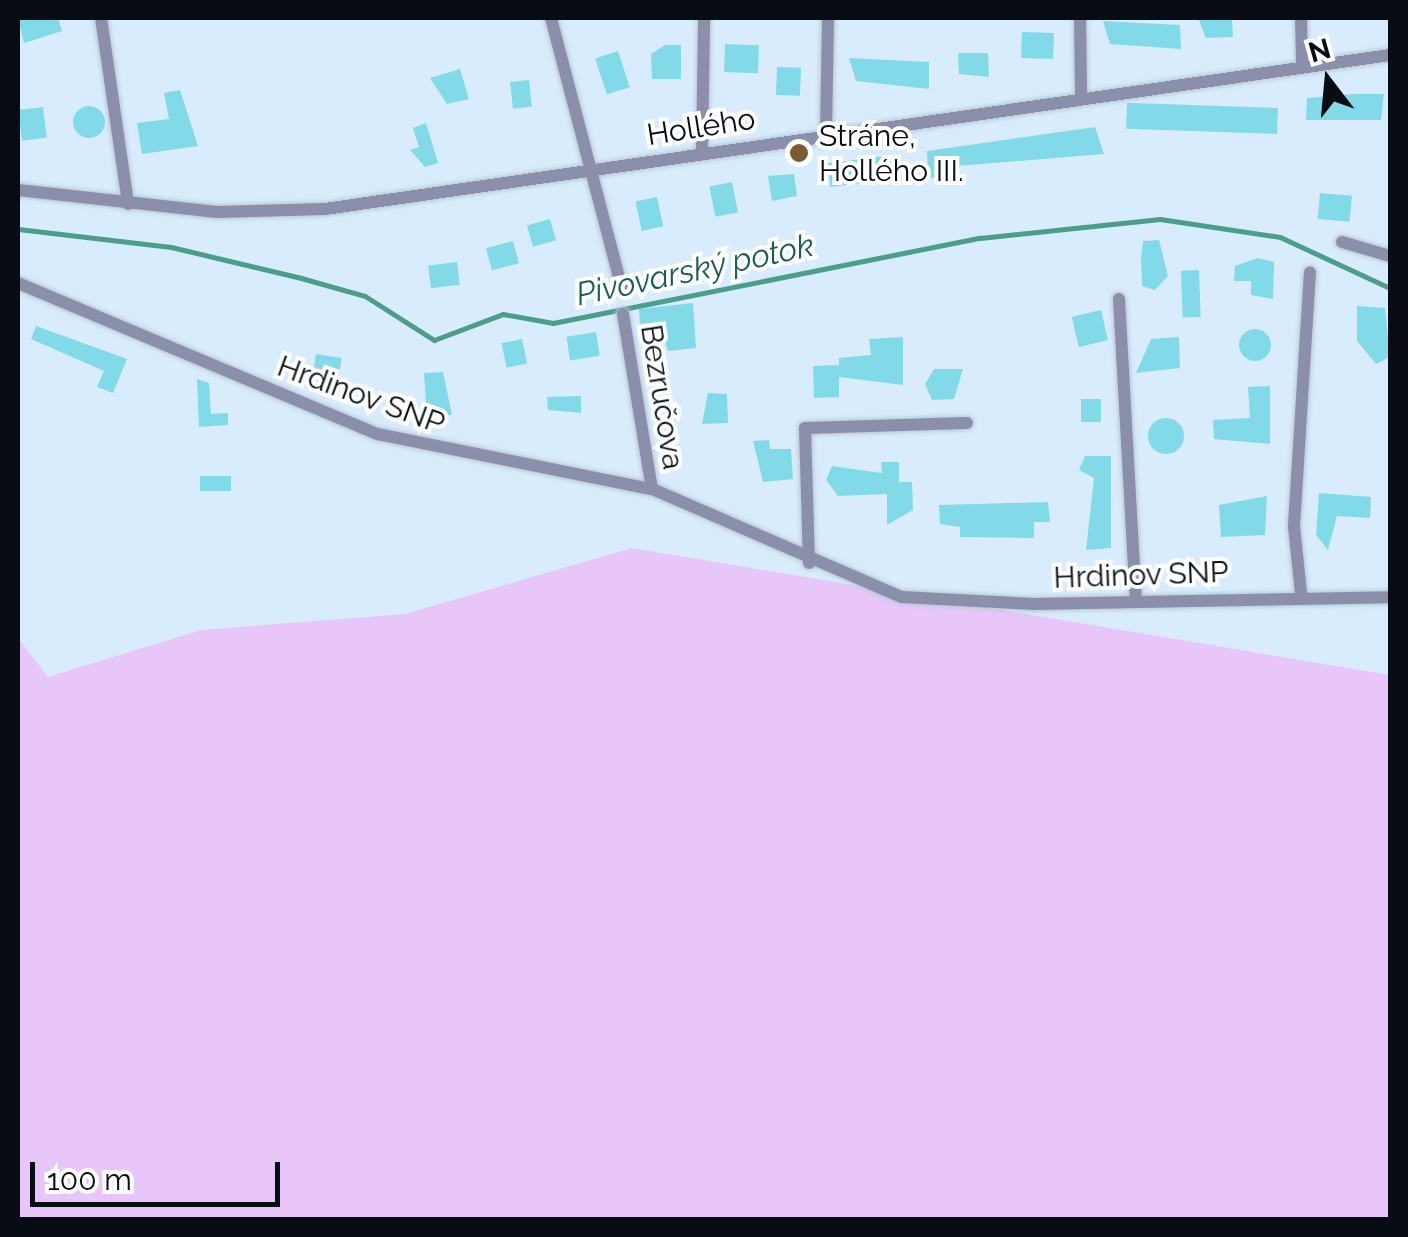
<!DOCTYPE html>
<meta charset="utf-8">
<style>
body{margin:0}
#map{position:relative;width:1408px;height:1237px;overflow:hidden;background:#d9ecfd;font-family:Raleway,sans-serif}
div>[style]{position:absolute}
.green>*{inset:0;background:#e8c6fa}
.stream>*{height:5px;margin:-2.5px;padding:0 2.5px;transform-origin:2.5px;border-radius:2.5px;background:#4b9e8a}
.building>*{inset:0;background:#82dae9;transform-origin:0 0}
.round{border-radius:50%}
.roads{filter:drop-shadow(0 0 2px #b7c8d7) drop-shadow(0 0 2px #b7c8d7)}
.street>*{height:12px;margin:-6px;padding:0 6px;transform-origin:6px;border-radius:6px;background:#8c8faa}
.dots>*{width:28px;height:28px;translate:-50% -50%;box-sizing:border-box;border:5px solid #fff;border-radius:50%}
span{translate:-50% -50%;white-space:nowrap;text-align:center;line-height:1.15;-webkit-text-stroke:8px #fff;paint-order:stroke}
.street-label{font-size:30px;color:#070d12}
.poi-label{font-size:30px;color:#070d12}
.left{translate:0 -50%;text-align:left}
.water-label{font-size:32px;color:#1b5d4f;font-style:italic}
.frame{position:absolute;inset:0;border:20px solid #070d12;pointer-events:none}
.north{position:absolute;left:1278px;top:30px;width:100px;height:100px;-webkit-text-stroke:8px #fff;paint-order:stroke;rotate:344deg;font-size:28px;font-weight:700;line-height:40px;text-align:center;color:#070d12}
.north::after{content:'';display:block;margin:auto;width:35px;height:45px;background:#070d12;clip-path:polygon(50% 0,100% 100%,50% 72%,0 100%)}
.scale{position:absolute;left:30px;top:1162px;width:250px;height:45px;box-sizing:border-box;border:5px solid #070d12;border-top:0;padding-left:12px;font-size:30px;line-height:35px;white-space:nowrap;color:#070d12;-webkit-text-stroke:8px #fff;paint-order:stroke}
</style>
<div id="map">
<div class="green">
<i style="clip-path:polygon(632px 548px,1390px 675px,1390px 1219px,18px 1219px,18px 638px,48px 677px,201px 630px,405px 614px)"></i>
</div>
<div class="stream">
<i style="left:18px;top:229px;width:154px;rotate:6.7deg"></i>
<i style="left:171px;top:247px;width:134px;rotate:13.4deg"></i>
<i style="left:301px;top:278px;width:66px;rotate:15.7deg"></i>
<i style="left:365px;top:296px;width:82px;rotate:32.5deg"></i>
<i style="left:434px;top:340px;width:74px;rotate:-20.6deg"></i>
<i style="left:503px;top:314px;width:51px;rotate:10.2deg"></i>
<i style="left:553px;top:323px;width:435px;rotate:-11.3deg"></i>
<i style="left:980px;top:238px;width:181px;rotate:-6deg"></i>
<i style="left:1160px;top:219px;width:121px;rotate:8.5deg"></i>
<i style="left:1280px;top:237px;width:121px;rotate:24.9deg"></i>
</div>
<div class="building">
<i style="clip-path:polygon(18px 18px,58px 18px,62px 31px,24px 43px)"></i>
<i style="clip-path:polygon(1198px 18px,1232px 18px,1233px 37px,1206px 38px)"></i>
<i style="clip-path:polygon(1103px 21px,1180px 25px,1181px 49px,1110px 44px)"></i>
<i style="left:1022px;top:32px;width:32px;height:26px;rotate:2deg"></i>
<i style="left:725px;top:44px;width:34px;height:28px;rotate:2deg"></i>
<i style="clip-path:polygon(665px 45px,681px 45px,681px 79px,652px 79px,651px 54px)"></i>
<i style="left:618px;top:51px;width:38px;height:24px;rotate:72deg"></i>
<i style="clip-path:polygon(958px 53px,988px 53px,989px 77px,959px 74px)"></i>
<i style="clip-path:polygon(849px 58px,929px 62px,929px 89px,856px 81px)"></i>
<i style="left:777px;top:67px;width:24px;height:28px;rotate:2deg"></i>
<i style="clip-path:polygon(460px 69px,469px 99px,447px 104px,430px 78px)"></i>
<i style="left:529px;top:80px;width:27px;height:19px;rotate:84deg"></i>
<i style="clip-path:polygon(180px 90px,198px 146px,142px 154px,137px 123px,169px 119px,164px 93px)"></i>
<i style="clip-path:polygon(1355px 94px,1384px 94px,1381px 120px,1306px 120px,1307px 98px)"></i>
<i class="round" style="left:73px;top:106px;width:32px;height:32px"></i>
<i style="left:43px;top:107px;width:31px;height:25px;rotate:83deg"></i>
<i style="left:1278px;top:108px;width:26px;height:151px;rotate:92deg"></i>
<i style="clip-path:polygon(426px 123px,438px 163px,425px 167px,410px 150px,419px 147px,413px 128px)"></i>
<i style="clip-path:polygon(1095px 127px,1104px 154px,957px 166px,958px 176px,928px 178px,927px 151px)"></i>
<i style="left:894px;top:155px;width:24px;height:67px;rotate:83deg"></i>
<i style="clip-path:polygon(794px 174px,797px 196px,772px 201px,768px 176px)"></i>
<i style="left:732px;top:182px;width:31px;height:23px;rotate:79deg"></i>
<i style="left:1320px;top:193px;width:32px;height:26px;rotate:5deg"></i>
<i style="left:657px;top:197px;width:30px;height:22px;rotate:78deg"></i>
<i style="left:550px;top:219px;width:22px;height:24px;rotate:74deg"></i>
<i style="clip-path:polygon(1159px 240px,1168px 276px,1155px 290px,1142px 286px,1141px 258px,1143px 241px)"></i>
<i style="left:513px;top:241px;width:23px;height:28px;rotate:75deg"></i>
<i style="clip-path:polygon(1258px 258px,1274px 262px,1273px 299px,1251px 295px,1251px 281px,1234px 281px,1235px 266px)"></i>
<i style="left:457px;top:262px;width:23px;height:29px;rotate:83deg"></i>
<i style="left:1199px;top:270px;width:47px;height:18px;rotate:88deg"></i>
<i style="clip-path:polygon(693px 303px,696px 348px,668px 351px,658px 322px,640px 324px,639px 309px)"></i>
<i style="clip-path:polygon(1357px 306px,1385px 308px,1390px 357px,1376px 364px,1357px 341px)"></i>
<i style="left:1101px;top:310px;width:31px;height:30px;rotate:77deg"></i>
<i style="clip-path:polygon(36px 326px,127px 359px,113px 393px,97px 387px,104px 371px,31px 339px)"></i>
<i class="round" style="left:1239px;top:329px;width:32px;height:32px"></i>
<i style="left:596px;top:332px;width:24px;height:30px;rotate:81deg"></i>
<i style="clip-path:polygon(903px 337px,903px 385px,839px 377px,839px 397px,814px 398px,813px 366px,839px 365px,839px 376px,839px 358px,871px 355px,869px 339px)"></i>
<i style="clip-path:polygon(1179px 337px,1180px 368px,1136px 373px,1151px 339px)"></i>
<i style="left:522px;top:339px;width:25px;height:21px;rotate:78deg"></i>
<i style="left:316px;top:354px;width:26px;height:18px;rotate:9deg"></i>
<i style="clip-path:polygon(934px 369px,963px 369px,954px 399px,932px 400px,925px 384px)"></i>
<i style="clip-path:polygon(443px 372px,452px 415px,427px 416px,424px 373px)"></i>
<i style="clip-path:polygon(197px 379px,209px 383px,211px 414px,228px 413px,228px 425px,199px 427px)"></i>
<i style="clip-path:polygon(1270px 386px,1270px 444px,1214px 439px,1213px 420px,1250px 418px,1248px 387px)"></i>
<i style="clip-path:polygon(708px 393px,727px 394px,728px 423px,702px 424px)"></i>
<i style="clip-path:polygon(581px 396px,581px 413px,548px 410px,547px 397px)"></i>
<i style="left:1081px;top:399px;width:20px;height:23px"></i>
<i class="round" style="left:1148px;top:418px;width:36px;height:36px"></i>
<i style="clip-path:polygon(769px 440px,770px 449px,791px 449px,793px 479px,763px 482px,753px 441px)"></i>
<i style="clip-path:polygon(1085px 456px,1111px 456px,1111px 548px,1086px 550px,1094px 478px,1079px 470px)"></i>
<i style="clip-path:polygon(881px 462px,899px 462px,899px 482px,912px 482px,913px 510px,887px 525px,887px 494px,838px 496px,826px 480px,832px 466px,882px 473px)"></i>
<i style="left:200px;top:476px;width:31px;height:15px"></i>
<i style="clip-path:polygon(1319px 493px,1371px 497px,1370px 518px,1337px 516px,1328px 550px,1316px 535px)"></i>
<i style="clip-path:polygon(1267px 496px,1265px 535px,1221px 537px,1219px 505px)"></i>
<i style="clip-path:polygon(1048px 502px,1050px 522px,1034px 522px,1034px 538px,960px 537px,960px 527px,940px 524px,939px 505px)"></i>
</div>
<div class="roads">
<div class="street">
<i style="left:101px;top:18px;width:188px;rotate:81.7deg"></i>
<i style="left:551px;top:18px;width:279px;rotate:75.3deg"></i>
<i style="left:1080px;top:18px;width:75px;rotate:89.2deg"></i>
<i style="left:1301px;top:18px;width:44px;rotate:88.7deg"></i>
<i style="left:826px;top:133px;width:115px;rotate:-89deg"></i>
<i style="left:702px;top:152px;width:134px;rotate:-89.1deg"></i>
<i style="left:18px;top:190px;width:200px;rotate:6.3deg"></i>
<i style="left:217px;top:212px;width:108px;rotate:-1.6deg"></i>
<i style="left:325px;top:209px;width:1076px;rotate:-8.23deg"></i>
<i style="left:1342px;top:242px;width:50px;rotate:16.3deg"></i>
<i style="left:18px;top:283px;width:390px;rotate:22.8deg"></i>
<i style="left:378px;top:434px;width:279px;rotate:11.4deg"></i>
<i style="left:652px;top:489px;width:272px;rotate:23.4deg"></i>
<i style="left:902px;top:597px;width:132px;rotate:3deg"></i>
<i style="left:1034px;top:604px;width:356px;rotate:-1.1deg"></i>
<i style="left:1119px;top:299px;width:301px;rotate:86.8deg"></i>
<i style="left:623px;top:314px;width:177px;rotate:80.6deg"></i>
<i style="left:809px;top:563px;width:135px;rotate:-91.7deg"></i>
<i style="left:805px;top:428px;width:162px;rotate:-1.8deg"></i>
<i style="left:1301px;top:593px;width:67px;rotate:-96deg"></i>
<i style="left:1294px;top:526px;width:254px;rotate:-86.4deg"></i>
</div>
</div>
<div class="dots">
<i style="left:799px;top:153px;background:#7b5b31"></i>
</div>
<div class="street-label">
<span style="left:701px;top:127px;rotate:-9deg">Hollého</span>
<span style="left:361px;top:395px;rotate:20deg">Hrdinov SNP</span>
<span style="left:662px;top:397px;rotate:81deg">Bezručova</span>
<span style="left:1141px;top:575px;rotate:-2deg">Hrdinov SNP</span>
</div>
<div class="poi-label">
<span class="left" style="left:819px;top:153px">Stráne,<br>Hollého III.</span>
</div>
<div class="water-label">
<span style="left:695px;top:270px;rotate:-12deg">Pivovarský potok</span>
</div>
<div class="frame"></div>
<div class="north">N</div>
<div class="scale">100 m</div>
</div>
